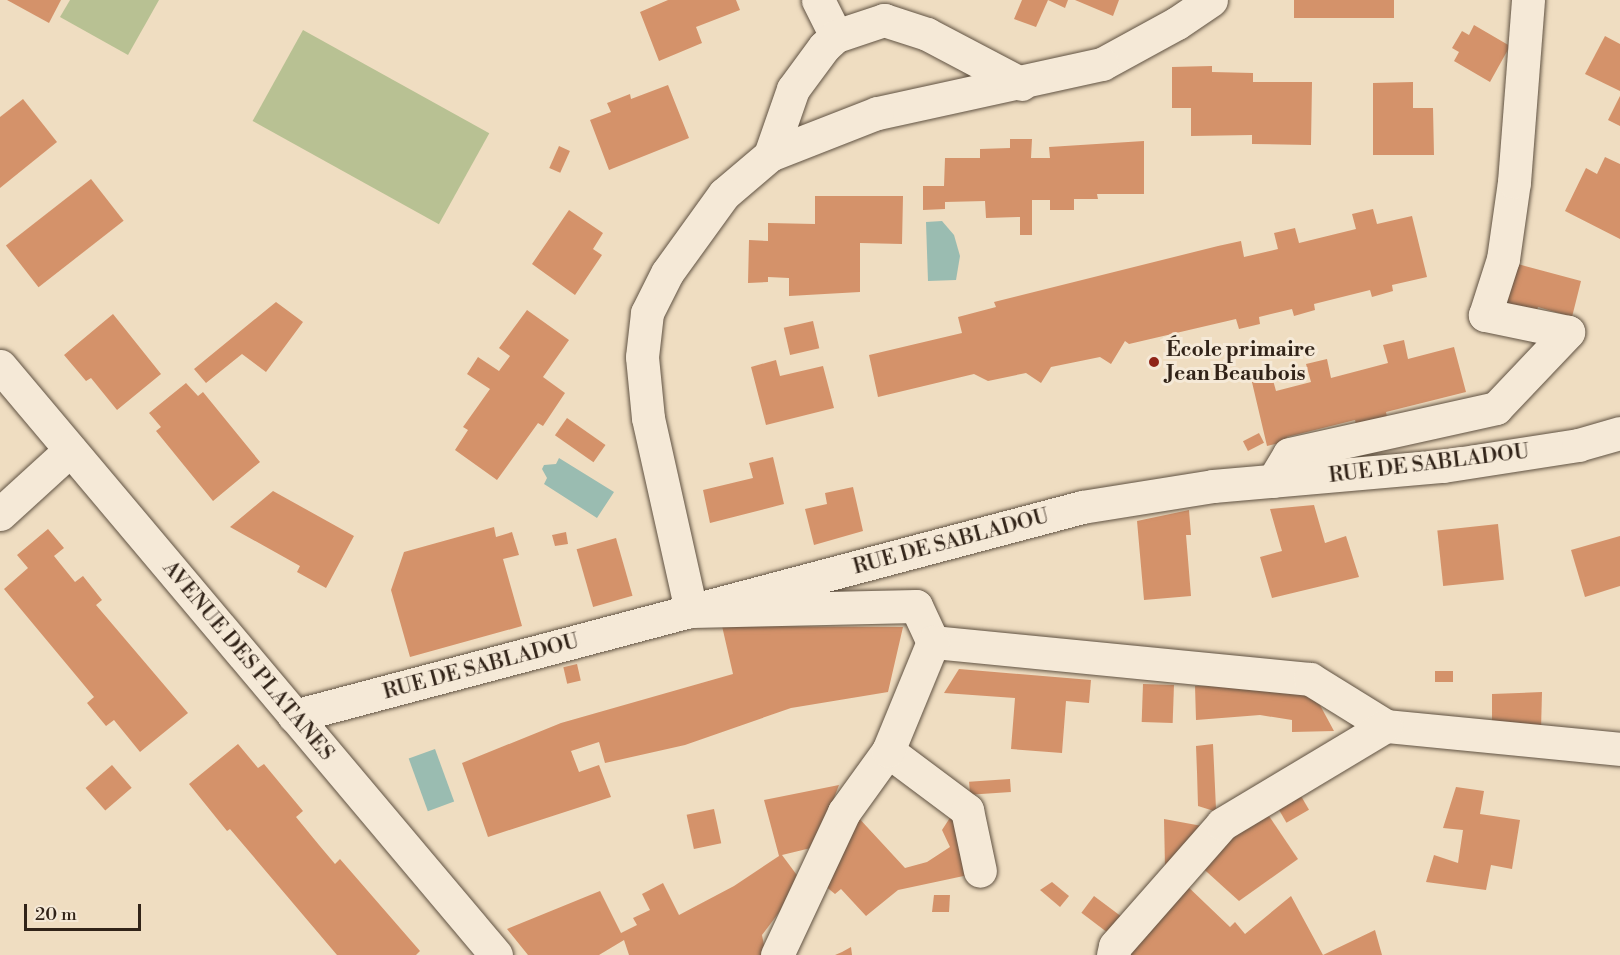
<!DOCTYPE html>
<meta charset="utf-8">
<style>
body{margin:0}
#map{position:relative;width:1620px;height:955px;overflow:hidden;background:#efddc1;font-family:"Libre Bodoni",serif}
div>[style]{position:absolute}
.green>*{inset:0;background:#b8c193;transform-origin:0 0}
.water>*{inset:0;background:#9abcb1;transform-origin:0 0}
.building>*{inset:0;background:#d4926a;transform-origin:0 0}
.roads{filter:drop-shadow(0 0 2px #605242) drop-shadow(0 0 2px #605242)}
.minor>*{height:33px;margin:-16.5px;padding:0 16.5px;transform-origin:16.5px;border-radius:16.5px;background:#f5e9d7}
.dots>*{width:16px;height:16px;translate:-50% -50%;box-sizing:border-box;border:3px solid #f5e9d7;border-radius:50%}
span{translate:-50% -50%;white-space:nowrap;text-align:center;line-height:1.15;-webkit-text-stroke:6px #f5e9d7;paint-order:stroke}
.poi-label{font-size:21px;color:#312318;font-weight:700}
.left{translate:0 -50%;text-align:left}
.street-label{font-size:21px;color:#312318}
.scale{position:absolute;left:24px;top:904px;width:117px;height:27px;box-sizing:border-box;border:3px solid #312318;border-top:0;padding-left:8px;font-size:18px;line-height:21px;white-space:nowrap;color:#312318;-webkit-text-stroke:4px #f5e9d7;paint-order:stroke}
</style>
<div id="map">
<div class="green">
<i style="clip-path:polygon(70px 0,159px 0,128px 55px,60px 17px)"></i>
<i style="left:303px;top:30px;width:213px;height:104px;rotate:29deg"></i>
</div>
<div class="water">
<i style="clip-path:polygon(942px 221px,954px 235px,960px 256px,956px 280px,928px 281px,926px 222px)"></i>
<i style="clip-path:polygon(559px 458px,614px 492px,597px 518px,544px 484px,547px 478px,542px 469px,544px 465px,556px 464px)"></i>
<i style="left:435px;top:749px;width:56px;height:28px;rotate:70deg"></i>
</div>
<div class="building">
<i style="clip-path:polygon(7px 0,61px 0,49px 23px)"></i>
<i style="clip-path:polygon(668px 0,736px 0,740px 10px,696px 27px,702px 43px,659px 61px,640px 12px)"></i>
<i style="clip-path:polygon(1022px 0,1048px 0,1036px 27px,1014px 19px)"></i>
<i style="clip-path:polygon(1048px 0,1068px 0,1065px 8px)"></i>
<i style="clip-path:polygon(1075px 0,1119px 0,1113px 16px)"></i>
<i style="left:1294px;top:0;width:100px;height:18px"></i>
<i style="clip-path:polygon(1474px 25px,1510px 46px,1490px 82px,1454px 61px,1459px 52px,1452px 48px,1462px 31px,1469px 35px)"></i>
<i style="clip-path:polygon(1605px 36px,1620px 44px,1620px 91px,1585px 74px)"></i>
<i style="clip-path:polygon(1212px 66px,1212px 72px,1253px 73px,1253px 82px,1312px 82px,1311px 145px,1252px 144px,1252px 135px,1191px 136px,1191px 108px,1172px 108px,1172px 67px)"></i>
<i style="clip-path:polygon(1413px 82px,1413px 108px,1433px 108px,1434px 155px,1373px 155px,1373px 83px)"></i>
<i style="clip-path:polygon(668px 85px,689px 138px,609px 170px,590px 120px,611px 112px,607px 103px,630px 94px,631px 99px)"></i>
<i style="clip-path:polygon(1620px 96px,1620px 126px,1608px 120px)"></i>
<i style="clip-path:polygon(23px 99px,57px 142px,0 188px,0 117px)"></i>
<i style="clip-path:polygon(1010px 139px,1032px 139px,1031px 158px,1050px 158px,1049px 147px,1144px 141px,1144px 194px,1097px 194px,1098px 199px,1074px 199px,1074px 210px,1050px 210px,1050px 200px,1032px 200px,1032px 235px,1020px 235px,1020px 217px,986px 218px,985px 201px,945px 202px,945px 209px,923px 210px,923px 186px,944px 186px,945px 158px,980px 158px,980px 149px,1010px 148px)"></i>
<i style="left:559px;top:146px;width:12px;height:24px;rotate:24deg"></i>
<i style="clip-path:polygon(1605px 157px,1620px 164px,1620px 239px,1565px 211px,1586px 168px,1597px 174px)"></i>
<i style="left:91px;top:179px;width:53px;height:108px;rotate:52deg"></i>
<i style="clip-path:polygon(815px 196px,903px 196px,902px 244px,860px 243px,860px 292px,789px 296px,789px 278px,768px 277px,768px 282px,748px 283px,749px 240px,768px 241px,768px 223px,815px 224px)"></i>
<i style="clip-path:polygon(1373px 209px,1377px 224px,1412px 216px,1427px 277px,1392px 285px,1393px 291px,1372px 297px,1370px 290px,1314px 304px,1315px 310px,1294px 316px,1292px 309px,1259px 317px,1260px 324px,1239px 329px,1236px 319px,1129px 344px,1125px 341px,1111px 364px,1100px 357px,1051px 367px,1041px 383px,1026px 373px,988px 381px,974px 374px,878px 397px,869px 355px,962px 333px,958px 317px,996px 307px,994px 302px,1218px 246px,1241px 241px,1244px 257px,1278px 249px,1274px 233px,1295px 228px,1299px 243px,1356px 229px,1352px 214px)"></i>
<i style="clip-path:polygon(569px 210px,603px 233px,593px 249px,602px 255px,575px 295px,532px 264px)"></i>
<i style="clip-path:polygon(1514px 263px,1581px 281px,1572px 317px,1538px 307px,1535px 317px,1502px 309px)"></i>
<i style="clip-path:polygon(276px 302px,303px 322px,266px 372px,242px 354px,206px 383px,194px 369px)"></i>
<i style="clip-path:polygon(527px 310px,569px 340px,543px 377px,565px 393px,543px 426px,538px 423px,497px 480px,455px 450px,468px 430px,463px 427px,490px 389px,467px 374px,478px 357px,499px 371px,510px 356px,499px 348px)"></i>
<i style="clip-path:polygon(113px 314px,161px 374px,117px 410px,91px 378px,86px 381px,64px 355px)"></i>
<i style="left:813px;top:321px;width:28px;height:30px;rotate:77deg"></i>
<i style="clip-path:polygon(1404px 340px,1408px 359px,1454px 347px,1466px 392px,1386px 412px,1387px 417px,1356px 424px,1355px 420px,1287px 437px,1288px 441px,1267px 446px,1251px 378px,1271px 373px,1276px 391px,1311px 382px,1306px 364px,1327px 359px,1331px 378px,1388px 363px,1383px 345px)"></i>
<i style="clip-path:polygon(776px 360px,780px 376px,823px 366px,834px 408px,766px 425px,751px 367px)"></i>
<i style="clip-path:polygon(186px 383px,198px 396px,203px 392px,260px 462px,213px 501px,156px 431px,161px 427px,149px 413px)"></i>
<i style="left:567px;top:418px;width:47px;height:21px;rotate:35deg"></i>
<i style="left:1259px;top:433px;width:11px;height:18px;rotate:63deg"></i>
<i style="clip-path:polygon(773px 457px,784px 504px,710px 523px,703px 490px,753px 478px,749px 463px)"></i>
<i style="clip-path:polygon(853px 487px,863px 531px,814px 545px,805px 509px,827px 504px,825px 493px)"></i>
<i style="clip-path:polygon(273px 491px,354px 536px,326px 588px,297px 572px,300px 566px,230px 527px)"></i>
<i style="clip-path:polygon(1314px 505px,1325px 543px,1346px 536px,1359px 577px,1272px 598px,1260px 557px,1282px 551px,1270px 509px)"></i>
<i style="clip-path:polygon(1189px 510px,1191px 535px,1186px 535px,1191px 596px,1144px 600px,1137px 521px)"></i>
<i style="left:1498px;top:524px;width:56px;height:61px;rotate:84deg"></i>
<i style="clip-path:polygon(494px 527px,496px 537px,512px 532px,519px 555px,503px 559px,522px 626px,410px 657px,391px 590px,404px 552px)"></i>
<i style="clip-path:polygon(48px 529px,64px 548px,54px 556px,75px 582px,83px 576px,102px 600px,96px 605px,188px 713px,140px 752px,114px 720px,106px 726px,87px 703px,94px 697px,4px 589px,28px 568px,17px 555px)"></i>
<i style="clip-path:polygon(566px 532px,568px 544px,555px 546px,552px 535px)"></i>
<i style="clip-path:polygon(1620px 536px,1620px 586px,1585px 597px,1571px 550px)"></i>
<i style="left:616px;top:538px;width:60px;height:41px;rotate:74deg"></i>
<i style="clip-path:polygon(722px 626px,903px 627px,888px 692px,791px 708px,685px 745px,605px 763px,599px 742px,571px 751px,579px 772px,599px 765px,611px 797px,488px 837px,462px 763px,561px 723px,733px 674px)"></i>
<i style="left:577px;top:664px;width:17px;height:14px;rotate:77deg"></i>
<i style="clip-path:polygon(959px 669px,1091px 680px,1089px 703px,1066px 701px,1062px 753px,1011px 749px,1015px 698px,944px 693px)"></i>
<i style="left:1453px;top:671px;width:11px;height:18px;rotate:90deg"></i>
<i style="left:1143px;top:684px;width:31px;height:38px;rotate:2deg"></i>
<i style="clip-path:polygon(1195px 686px,1255px 686px,1314px 694px,1334px 731px,1292px 732px,1292px 720px,1260px 715px,1196px 720px)"></i>
<i style="clip-path:polygon(1542px 692px,1541px 730px,1492px 726px,1492px 694px)"></i>
<i style="clip-path:polygon(238px 744px,258px 768px,264px 764px,303px 811px,296px 817px,319px 845px,335px 864px,340px 859px,420px 951px,416px 955px,337px 955px,230px 829px,227px 831px,189px 784px)"></i>
<i style="clip-path:polygon(1213px 744px,1216px 809px,1214px 811px,1198px 806px,1197px 772px,1196px 746px)"></i>
<i style="left:112px;top:765px;width:30px;height:35px;rotate:49deg"></i>
<i style="left:1010px;top:779px;width:13px;height:41px;rotate:86deg"></i>
<i style="clip-path:polygon(839px 785px,815px 847px,782px 855px,802px 882px,762px 935px,766px 955px,629px 955px,624px 940px,599px 955px,528px 955px,507px 929px,600px 891px,621px 933px,637px 925px,633px 918px,650px 910px,642px 894px,663px 883px,679px 915px,734px 886px,779px 856px,764px 800px)"></i>
<i style="clip-path:polygon(1456px 787px,1484px 791px,1480px 814px,1520px 820px,1512px 869px,1491px 865px,1486px 890px,1426px 882px,1434px 855px,1458px 863px,1463px 830px,1443px 828px)"></i>
<i style="left:1301px;top:796px;width:16px;height:26px;rotate:60deg"></i>
<i style="left:714px;top:809px;width:35px;height:28px;rotate:78deg"></i>
<i style="clip-path:polygon(955px 810px,973px 874px,898px 890px,866px 916px,841px 889px,835px 894px,819px 881px,856px 815px,905px 868px,927px 862px,950px 847px,942px 830px)"></i>
<i style="clip-path:polygon(1267px 813px,1298px 859px,1239px 901px,1197px 863px)"></i>
<i style="clip-path:polygon(1164px 819px,1202px 826px,1165px 867px)"></i>
<i style="clip-path:polygon(1052px 882px,1069px 896px,1060px 907px,1040px 890px)"></i>
<i style="clip-path:polygon(1183px 882px,1230px 927px,1235px 922px,1245px 934px,1291px 896px,1323px 955px,1375px 930px,1382px 955px,1130px 955px)"></i>
<i style="clip-path:polygon(934px 895px,950px 895px,949px 912px,932px 912px)"></i>
<i style="left:1094px;top:896px;width:38px;height:21px;rotate:37deg"></i>
<i style="clip-path:polygon(851px 947px,852px 955px,835px 955px,842px 952px)"></i>
</div>
<div class="roads">
<div class="minor">
<i style="left:818px;top:0;width:40px;rotate:63.4deg"></i>
<i style="left:1211px;top:0;width:41px;rotate:145.9deg"></i>
<i style="left:1177px;top:23px;width:85px;rotate:151.3deg"></i>
<i style="left:1102px;top:64px;width:230px;rotate:167.7deg"></i>
<i style="left:877px;top:113px;width:115px;rotate:158.6deg"></i>
<i style="left:770px;top:155px;width:60px;rotate:139.7deg"></i>
<i style="left:724px;top:194px;width:97px;rotate:125.8deg"></i>
<i style="left:667px;top:273px;width:45px;rotate:116.6deg"></i>
<i style="left:647px;top:313px;width:44px;rotate:96.5deg"></i>
<i style="left:642px;top:357px;width:61px;rotate:84.4deg"></i>
<i style="left:648px;top:418px;width:198px;rotate:77.4deg"></i>
<i style="left:691px;top:611px;width:225px;rotate:-1.3deg"></i>
<i style="left:916px;top:606px;width:40px;rotate:65deg"></i>
<i style="left:933px;top:642px;width:379px;rotate:5.6deg"></i>
<i style="left:1310px;top:679px;width:89px;rotate:31.7deg"></i>
<i style="left:1386px;top:726px;width:235px;rotate:5.6deg"></i>
<i style="left:770px;top:155px;width:70px;rotate:-70.8deg"></i>
<i style="left:793px;top:89px;width:52px;rotate:-53.6deg"></i>
<i style="left:824px;top:47px;width:16px;rotate:-43deg"></i>
<i style="left:836px;top:36px;width:51px;rotate:-18.4deg"></i>
<i style="left:884px;top:20px;width:45px;rotate:18deg"></i>
<i style="left:927px;top:34px;width:107px;rotate:27.8deg"></i>
<i style="left:0;top:366px;width:770px;rotate:49.9deg"></i>
<i style="left:1273px;top:481px;width:31px;rotate:-59deg"></i>
<i style="left:1289px;top:454px;width:212px;rotate:-12.5deg"></i>
<i style="left:1496px;top:408px;width:105px;rotate:-46.5deg"></i>
<i style="left:1568px;top:332px;width:85px;rotate:-168.4deg"></i>
<i style="left:1485px;top:315px;width:59px;rotate:-72.2deg"></i>
<i style="left:1503px;top:259px;width:78px;rotate:-81.9deg"></i>
<i style="left:1514px;top:182px;width:183px;rotate:-85.6deg"></i>
<i style="left:0;top:514px;width:95px;rotate:-42.4deg"></i>
<i style="left:294px;top:716px;width:815px;rotate:-14.85deg"></i>
<i style="left:1082px;top:507px;width:133px;rotate:-9.1deg"></i>
<i style="left:1213px;top:486px;width:231px;rotate:-5deg"></i>
<i style="left:1443px;top:466px;width:137px;rotate:-8.8deg"></i>
<i style="left:1578px;top:445px;width:44px;rotate:-15.9deg"></i>
<i style="left:888px;top:751px;width:99px;rotate:36.8deg"></i>
<i style="left:967px;top:810px;width:62px;rotate:78deg"></i>
<i style="left:777px;top:955px;width:158px;rotate:-64.9deg"></i>
<i style="left:844px;top:812px;width:75px;rotate:-54.2deg"></i>
<i style="left:888px;top:751px;width:118px;rotate:-67.6deg"></i>
<i style="left:1113px;top:955px;width:9px;rotate:-77deg"></i>
<i style="left:1115px;top:946px;width:162px;rotate:-48.7deg"></i>
<i style="left:1222px;top:824px;width:191px;rotate:-30.9deg"></i>
</div>
</div>
<div class="dots">
<i style="left:1154px;top:362px;background:#8f2418"></i>
</div>
<div class="poi-label">
<span class="left" style="left:1166px;top:362px">École primaire<br>Jean Beaubois</span>
</div>
<div class="street-label">
<span style="left:1429px;top:464px;rotate:-7deg">RUE DE SABLADOU</span>
<span style="left:951px;top:542px;rotate:-15deg">RUE DE SABLADOU</span>
<span style="left:248px;top:661px;rotate:50deg">AVENUE DES PLATANES</span>
<span style="left:481px;top:667px;rotate:-15deg">RUE DE SABLADOU</span>
</div>
<div class="scale">20 m</div>
</div>
